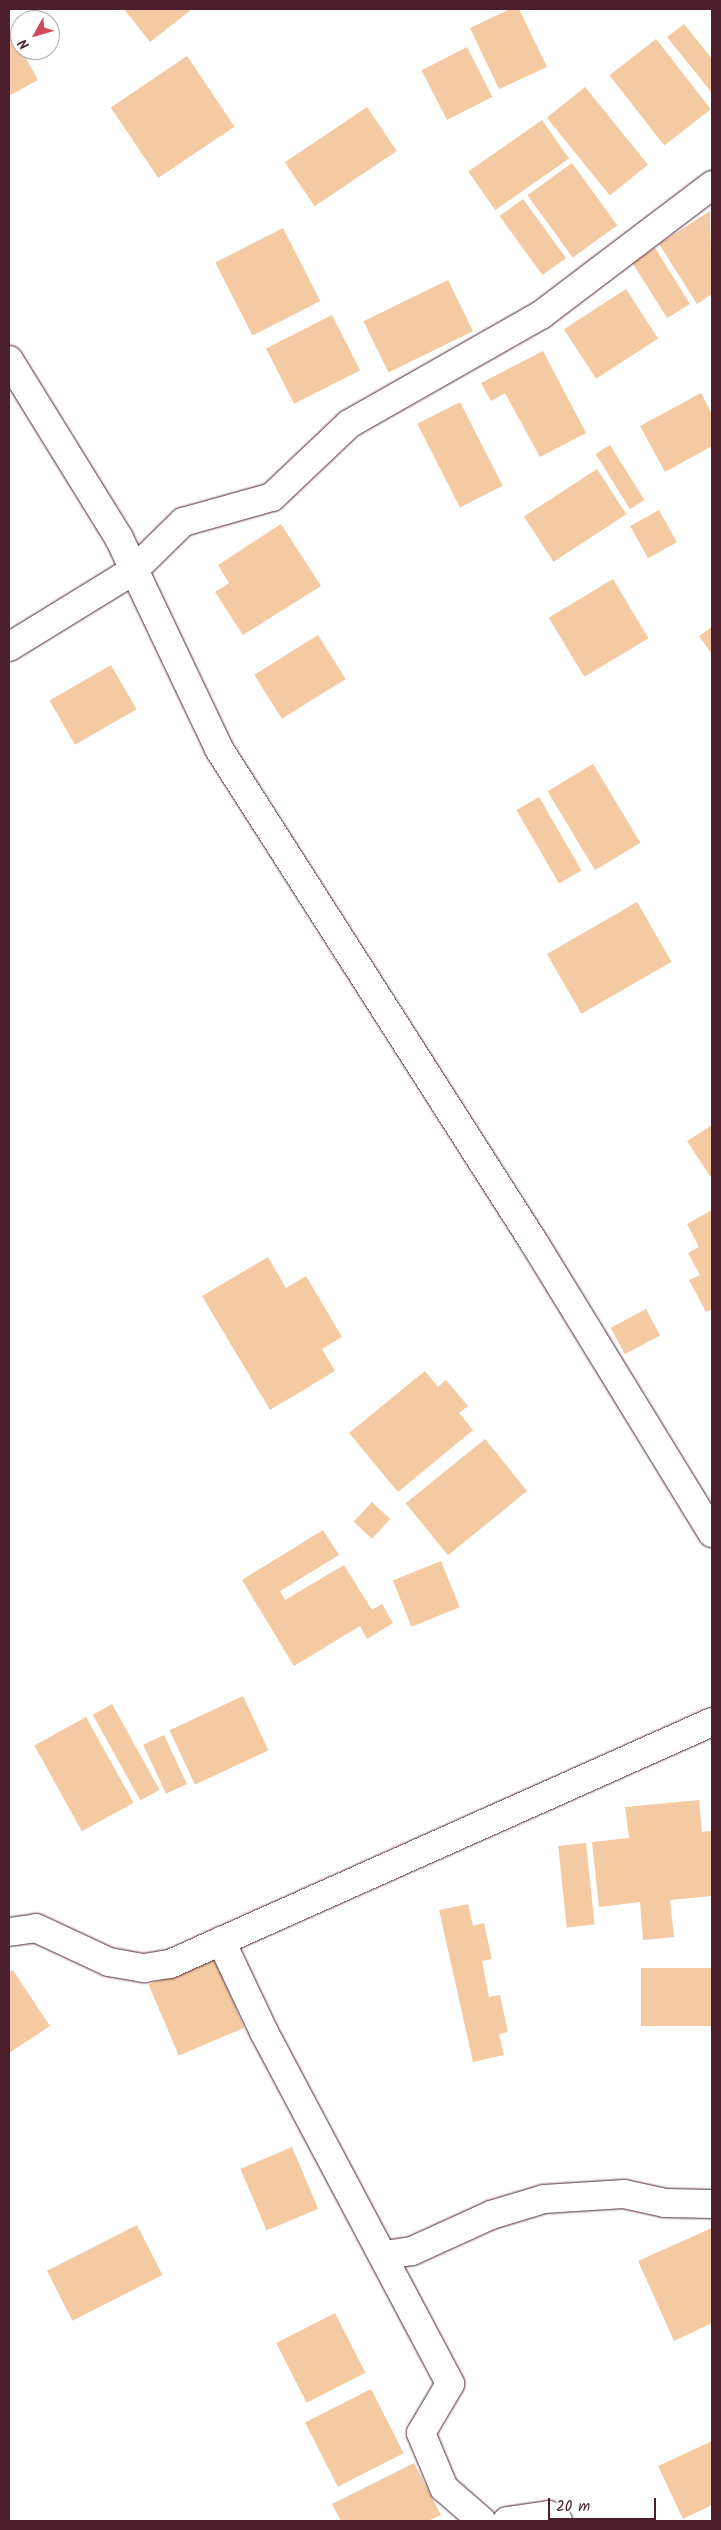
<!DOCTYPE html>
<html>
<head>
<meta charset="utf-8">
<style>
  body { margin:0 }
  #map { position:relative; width:721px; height:2530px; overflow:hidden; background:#fff; font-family:Kalam,sans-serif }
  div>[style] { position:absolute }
  .building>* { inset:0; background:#f3caa2; transform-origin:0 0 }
  .roads { filter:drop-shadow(0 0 1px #4a1f2b) drop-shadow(0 0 1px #4a1f2b) }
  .minor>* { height:28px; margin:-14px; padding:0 14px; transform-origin:14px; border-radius:14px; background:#fff }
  span { translate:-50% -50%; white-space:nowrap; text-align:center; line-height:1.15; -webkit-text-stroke:4px #fff; paint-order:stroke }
  .frame { position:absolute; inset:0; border:10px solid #4a1f2b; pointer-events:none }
  .north { position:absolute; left:10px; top:10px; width:50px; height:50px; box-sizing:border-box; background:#fff; border:1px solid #b7a5aa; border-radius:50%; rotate:231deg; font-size:14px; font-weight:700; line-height:20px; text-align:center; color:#4a1f2b }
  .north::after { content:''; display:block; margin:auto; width:18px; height:22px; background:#d1495b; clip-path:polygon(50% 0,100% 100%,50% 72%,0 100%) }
  .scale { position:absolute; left:548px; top:2498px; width:108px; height:22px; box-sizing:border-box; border:2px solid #4a1f2b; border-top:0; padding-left:6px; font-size:15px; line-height:18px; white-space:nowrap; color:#4a1f2b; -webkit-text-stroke:4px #fff; paint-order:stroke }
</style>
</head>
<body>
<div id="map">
  <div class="building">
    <div style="clip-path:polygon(124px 9px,192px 9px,150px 42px)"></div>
    <div style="clip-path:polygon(510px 9px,519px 9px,547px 67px,499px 89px,470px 28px)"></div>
    <div style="clip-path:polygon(684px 24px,712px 59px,712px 93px,667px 37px)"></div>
    <div style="clip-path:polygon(9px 28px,38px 80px,9px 96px)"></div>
    <div style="left:656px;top:39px;width:89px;height:59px;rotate:52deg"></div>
    <div style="left:467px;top:47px;width:56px;height:51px;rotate:63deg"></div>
    <div style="left:187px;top:56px;width:85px;height:92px;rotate:56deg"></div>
    <div style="left:585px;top:87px;width:100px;height:49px;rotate:51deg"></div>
    <div style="left:367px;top:107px;width:53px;height:99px;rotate:56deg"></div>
    <div style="left:542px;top:120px;width:47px;height:90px;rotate:55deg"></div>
    <div style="left:572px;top:163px;width:77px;height:55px;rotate:54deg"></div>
    <div style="left:523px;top:199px;width:73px;height:29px;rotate:54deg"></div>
    <div style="clip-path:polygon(710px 211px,712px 294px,697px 304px,659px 244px)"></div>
    <div style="left:283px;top:228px;width:82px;height:76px;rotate:63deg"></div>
    <div style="left:655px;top:248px;width:66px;height:27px;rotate:58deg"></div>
    <div style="left:448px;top:280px;width:57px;height:94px;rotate:64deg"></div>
    <div style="left:626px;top:289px;width:59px;height:74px;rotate:57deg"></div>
    <div style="left:332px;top:315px;width:62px;height:74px;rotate:63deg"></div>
    <div style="clip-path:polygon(543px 351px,586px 433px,540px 457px,505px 393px,491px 401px,481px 383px)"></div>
    <div style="clip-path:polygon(701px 393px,712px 414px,712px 446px,665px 472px,640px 426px)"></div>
    <div style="left:460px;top:402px;width:94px;height:48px;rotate:63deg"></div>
    <div style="left:610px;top:445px;width:65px;height:17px;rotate:58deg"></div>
    <div style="left:597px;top:469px;width:54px;height:87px;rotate:57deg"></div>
    <div style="left:659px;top:510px;width:37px;height:33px;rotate:61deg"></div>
    <div style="clip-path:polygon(281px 524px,321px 586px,243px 635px,215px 592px,229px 583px,218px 565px)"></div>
    <div style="left:613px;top:579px;width:69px;height:75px;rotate:59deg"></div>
    <div style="clip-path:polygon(712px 627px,712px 654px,699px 636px)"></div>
    <div style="left:318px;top:635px;width:52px;height:75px;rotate:58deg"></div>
    <div style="left:111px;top:665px;width:51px;height:71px;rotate:60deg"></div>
    <div style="left:593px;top:764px;width:92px;height:53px;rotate:59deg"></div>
    <div style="left:539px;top:797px;width:85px;height:26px;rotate:60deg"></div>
    <div style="left:637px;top:902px;width:69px;height:104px;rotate:60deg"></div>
    <div style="clip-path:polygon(712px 1125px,712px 1175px,710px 1176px,687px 1141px)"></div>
    <div style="clip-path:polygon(712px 1210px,712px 1309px,706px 1312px,689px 1280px,700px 1275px,688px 1253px,699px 1247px,687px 1224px)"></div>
    <div style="clip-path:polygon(268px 1257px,286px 1288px,306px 1276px,342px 1337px,322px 1349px,335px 1371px,270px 1410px,202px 1296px)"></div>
    <div style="left:646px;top:1309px;width:30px;height:40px;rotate:62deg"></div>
    <div style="clip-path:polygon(425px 1371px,438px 1387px,446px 1380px,468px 1406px,459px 1413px,473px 1430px,398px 1492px,349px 1433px)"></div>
    <div style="left:485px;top:1439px;width:67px;height:102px;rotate:51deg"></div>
    <div style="left:372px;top:1502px;width:25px;height:27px;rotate:43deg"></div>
    <div style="clip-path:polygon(323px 1530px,339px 1555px,280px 1591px,285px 1600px,344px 1565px,372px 1610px,382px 1604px,393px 1623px,367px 1639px,360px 1626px,294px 1666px,242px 1580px)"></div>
    <div style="left:441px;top:1561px;width:50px;height:52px;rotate:68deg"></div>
    <div style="left:243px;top:1696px;width:60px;height:81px;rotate:65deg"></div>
    <div style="left:112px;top:1704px;width:98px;height:22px;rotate:61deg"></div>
    <div style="left:86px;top:1717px;width:98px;height:59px;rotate:61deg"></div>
    <div style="left:164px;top:1735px;width:54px;height:23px;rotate:65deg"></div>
    <div style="clip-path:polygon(699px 1800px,702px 1832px,712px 1831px,712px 1896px,670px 1900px,674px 1937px,643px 1940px,640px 1902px,599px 1907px,592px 1842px,629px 1838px,625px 1807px)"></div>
    <div style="left:586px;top:1843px;width:82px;height:28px;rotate:84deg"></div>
    <div style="clip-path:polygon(468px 1904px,473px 1926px,484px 1923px,492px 1959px,482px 1961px,489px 1997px,500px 1995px,508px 2032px,499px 2034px,504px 2055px,473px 2062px,439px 1910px)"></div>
    <div style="left:214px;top:1957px;width:77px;height:71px;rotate:67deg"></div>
    <div style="left:712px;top:1968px;width:58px;height:71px;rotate:90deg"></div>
    <div style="clip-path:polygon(13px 1970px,50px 2026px,9px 2053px,9px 1972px)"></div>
    <div style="left:292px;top:2147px;width:67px;height:56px;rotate:67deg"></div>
    <div style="left:137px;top:2225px;width:56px;height:101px;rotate:63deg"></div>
    <div style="clip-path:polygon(712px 2228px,712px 2323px,674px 2341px,638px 2261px)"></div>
    <div style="left:335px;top:2313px;width:67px;height:66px;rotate:63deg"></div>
    <div style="left:371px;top:2389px;width:72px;height:74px;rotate:63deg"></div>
    <div style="clip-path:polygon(712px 2441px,712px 2505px,683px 2519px,658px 2466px)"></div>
    <div style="clip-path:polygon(414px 2463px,441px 2515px,428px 2521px,341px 2521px,332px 2504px)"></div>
  </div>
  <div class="roads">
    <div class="minor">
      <div style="left:9px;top:360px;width:209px;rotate:58.3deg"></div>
      <div style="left:119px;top:538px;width:233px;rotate:64.6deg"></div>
      <div style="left:219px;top:749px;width:587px;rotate:57.45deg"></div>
      <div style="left:535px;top:1244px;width:339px;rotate:58.5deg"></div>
      <div style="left:9px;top:647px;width:147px;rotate:-31.6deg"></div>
      <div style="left:134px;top:570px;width:69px;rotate:-44.4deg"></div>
      <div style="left:183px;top:522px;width:92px;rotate:-15.7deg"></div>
      <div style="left:272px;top:497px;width:106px;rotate:-43.5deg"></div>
      <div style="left:349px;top:424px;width:221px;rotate:-29.6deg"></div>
      <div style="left:541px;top:315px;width:215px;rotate:-37.2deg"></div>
      <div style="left:9px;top:1932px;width:27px;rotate:-8deg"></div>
      <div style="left:36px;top:1928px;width:81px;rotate:25deg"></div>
      <div style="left:109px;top:1962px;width:36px;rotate:10deg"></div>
      <div style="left:144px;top:1968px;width:26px;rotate:-9deg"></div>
      <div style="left:170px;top:1964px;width:594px;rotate:-24.06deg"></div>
      <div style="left:221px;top:1941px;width:101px;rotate:64.7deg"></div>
      <div style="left:264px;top:2032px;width:398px;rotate:62.1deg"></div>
      <div style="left:450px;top:2384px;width:57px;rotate:120.6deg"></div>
      <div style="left:421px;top:2433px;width:60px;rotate:67.3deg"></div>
      <div style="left:444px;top:2488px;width:50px;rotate:41deg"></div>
      <div style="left:384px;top:2255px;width:28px;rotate:-8deg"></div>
      <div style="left:412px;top:2251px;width:87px;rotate:-24.5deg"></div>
      <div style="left:491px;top:2215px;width:55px;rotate:-16.8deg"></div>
      <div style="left:544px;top:2199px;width:80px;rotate:-3.6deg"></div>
      <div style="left:624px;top:2194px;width:42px;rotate:12.4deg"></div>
      <div style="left:665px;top:2203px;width:47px;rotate:1.2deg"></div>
      <div style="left:507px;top:2521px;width:42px;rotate:-8.1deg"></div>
      <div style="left:549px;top:2515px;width:11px;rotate:34deg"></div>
    </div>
  </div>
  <div class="frame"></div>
  <div class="north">N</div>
  <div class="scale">20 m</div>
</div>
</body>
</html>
